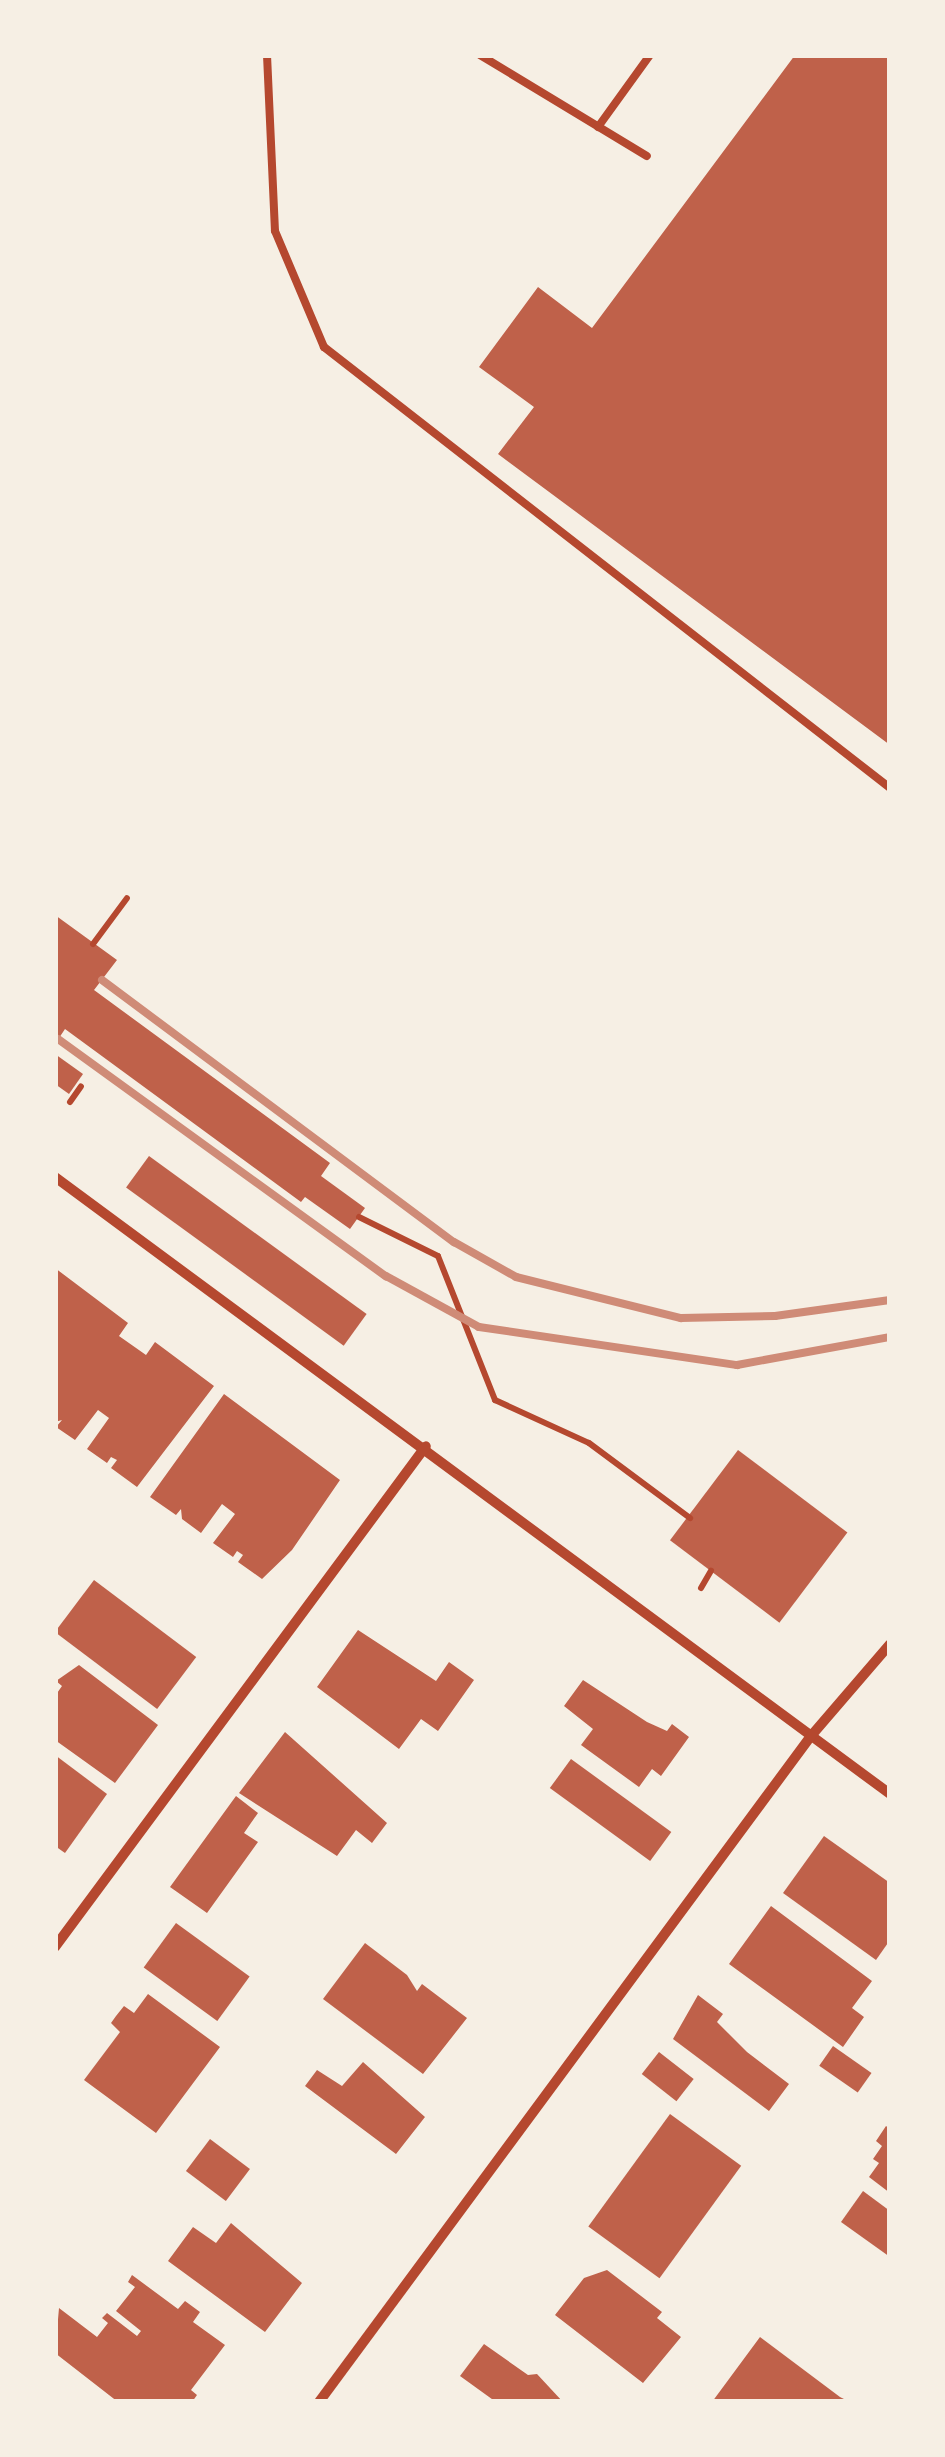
<!DOCTYPE html>
<html>
<head>
<meta charset="utf-8">
<style>
  body { margin:0 }
  #map { position:relative; width:945px; height:2457px; overflow:hidden; background:#f6efe4; font-family:"Source Serif 4",serif }
  div>[style] { position:absolute }
  .building>* { inset:0; background:#bf614a; transform-origin:0 0 }
  .path>* { height:6px; margin:-3px; padding:0 3px; transform-origin:3px; border-radius:3px; background:#b5482f }
  .service>* { height:8px; margin:-4px; padding:0 4px; transform-origin:4px; border-radius:4px; background:#b5482f }
  .minor>* { height:10px; margin:-5px; padding:0 5px; transform-origin:5px; border-radius:5px; background:#b5482f }
  .rail>* { height:8px; margin:-4px; padding:0 4px; transform-origin:4px; border-radius:4px; background:#cf8b77 }
  span { translate:-50% -50%; white-space:nowrap; text-align:center; line-height:1.15; -webkit-text-stroke:8px #f6efe4; paint-order:stroke }
  .frame { position:absolute; inset:0; border:58px solid #f6efe4; pointer-events:none }
</style>
</head>
<body>
<div id="map">
  <div class="building">
    <div style="clip-path:polygon(795px 55px,890px 55px,890px 745px,498px 454px,534px 407px,479px 367px,538px 287px,592px 328px)"></div>
    <div style="clip-path:polygon(55px 915px,117px 960px,94px 990px,330px 1163px,321px 1176px,365px 1208px,350px 1229px,305px 1197px,301px 1202px,65px 1029px,55px 1044px)"></div>
    <div style="clip-path:polygon(55px 1054px,83px 1074px,69px 1094px,55px 1084px)"></div>
    <div style="left:149px;top:1156px;width:269px;height:39px;rotate:36deg"></div>
    <div style="clip-path:polygon(55px 1268px,128px 1323px,119px 1336px,146px 1355px,155px 1342px,214px 1386px,137px 1487px,111px 1468px,117px 1460px,111px 1457px,107px 1463px,87px 1449px,109px 1418px,98px 1410px,75px 1440px,56px 1427px,62px 1420px,55px 1422px)"></div>
    <div style="clip-path:polygon(224px 1394px,340px 1480px,292px 1550px,262px 1579px,238px 1562px,243px 1555px,237px 1551px,233px 1557px,213px 1543px,235px 1514px,222px 1504px,201px 1533px,182px 1519px,181px 1509px,176px 1515px,150px 1497px)"></div>
    <div style="left:738px;top:1450px;width:137px;height:113px;rotate:37deg"></div>
    <div style="left:94px;top:1580px;width:128px;height:65px;rotate:37deg"></div>
    <div style="clip-path:polygon(358px 1630px,436px 1681px,449px 1662px,474px 1680px,438px 1731px,421px 1719px,399px 1749px,317px 1687px)"></div>
    <div style="clip-path:polygon(79px 1665px,158px 1725px,115px 1783px,55px 1740px,55px 1696px,62px 1686px,56px 1681px)"></div>
    <div style="clip-path:polygon(583px 1680px,647px 1722px,667px 1731px,672px 1724px,689px 1737px,661px 1776px,652px 1769px,639px 1787px,581px 1745px,593px 1729px,564px 1706px)"></div>
    <div style="clip-path:polygon(285px 1732px,387px 1823px,372px 1843px,356px 1830px,337px 1856px,239px 1793px)"></div>
    <div style="clip-path:polygon(55px 1755px,107px 1794px,65px 1853px,55px 1846px)"></div>
    <div style="left:571px;top:1759px;width:124px;height:36px;rotate:36deg"></div>
    <div style="clip-path:polygon(236px 1796px,258px 1813px,244px 1833px,258px 1842px,207px 1913px,170px 1887px)"></div>
    <div style="clip-path:polygon(824px 1836px,890px 1883px,890px 1940px,876px 1960px,783px 1893px)"></div>
    <div style="clip-path:polygon(771px 1906px,872px 1981px,852px 2008px,864px 2017px,843px 2047px,729px 1964px)"></div>
    <div style="left:176px;top:1923px;width:91px;height:55px;rotate:36deg"></div>
    <div style="clip-path:polygon(365px 1943px,407px 1975px,417px 1991px,422px 1984px,467px 2018px,423px 2074px,323px 1999px)"></div>
    <div style="clip-path:polygon(148px 1994px,220px 2047px,156px 2133px,84px 2080px,120px 2032px,111px 2023px,116px 2016px,124px 2006px,134px 2013px)"></div>
    <div style="clip-path:polygon(698px 1995px,723px 2014px,717px 2022px,747px 2052px,789px 2084px,769px 2111px,673px 2039px)"></div>
    <div style="left:833px;top:2046px;width:47px;height:24px;rotate:35deg"></div>
    <div style="left:659px;top:2052px;width:44px;height:28px;rotate:38deg"></div>
    <div style="clip-path:polygon(363px 2062px,425px 2117px,396px 2154px,305px 2086px,317px 2070px,342px 2086px)"></div>
    <div style="left:670px;top:2114px;width:88px;height:139px;rotate:36deg"></div>
    <div style="clip-path:polygon(886px 2126px,890px 2129px,890px 2193px,869px 2177px,879px 2163px,873px 2159px,882px 2146px,876px 2141px)"></div>
    <div style="left:210px;top:2139px;width:50px;height:40px;rotate:37deg"></div>
    <div style="clip-path:polygon(863px 2191px,890px 2211px,890px 2257px,841px 2222px)"></div>
    <div style="clip-path:polygon(231px 2223px,302px 2283px,265px 2332px,168px 2261px,193px 2227px,216px 2243px)"></div>
    <div style="clip-path:polygon(607px 2270px,662px 2312px,657px 2318px,681px 2337px,643px 2383px,555px 2315px,584px 2278px)"></div>
    <div style="clip-path:polygon(132px 2275px,178px 2309px,185px 2301px,200px 2312px,193px 2322px,225px 2345px,191px 2390px,197px 2395px,192px 2402px,118px 2402px,55px 2353px,59px 2308px,97px 2337px,108px 2323px,102px 2318px,107px 2313px,137px 2336px,141px 2331px,116px 2311px,135px 2287px,128px 2282px)"></div>
    <div style="clip-path:polygon(760px 2337px,840px 2397px,850px 2402px,712px 2402px)"></div>
    <div style="clip-path:polygon(484px 2344px,528px 2375px,537px 2374px,563px 2402px,496px 2402px,460px 2376px)"></div>
  </div>
  <div class="path">
    <div style="left:93px;top:944px;width:57px;rotate:-53.5deg"></div>
    <div style="left:70px;top:1102px;width:19px;rotate:-55deg"></div>
    <div style="left:359px;top:1217px;width:88px;rotate:26.3deg"></div>
    <div style="left:438px;top:1256px;width:155px;rotate:68.4deg"></div>
    <div style="left:495px;top:1400px;width:103px;rotate:24.6deg"></div>
    <div style="left:589px;top:1443px;width:126px;rotate:36.6deg"></div>
    <div style="left:701px;top:1588px;width:20px;rotate:-60deg"></div>
  </div>
  <div class="service">
    <div style="left:267px;top:55px;width:176px;rotate:87.4deg"></div>
    <div style="left:275px;top:231px;width:126px;rotate:67.1deg"></div>
    <div style="left:324px;top:347px;width:718px;rotate:37.92deg"></div>
    <div style="left:480px;top:55px;width:195px;rotate:31.2deg"></div>
    <div style="left:598px;top:127px;width:89px;rotate:-54.2deg"></div>
  </div>
  <div class="minor">
    <div style="left:55px;top:1177px;width:1038px;rotate:36.46deg"></div>
    <div style="left:55px;top:1947px;width:623px;rotate:-53.48deg"></div>
    <div style="left:319px;top:2402px;width:828px;rotate:-53.55deg"></div>
    <div style="left:811px;top:1736px;width:121px;rotate:-49.3deg"></div>
  </div>
  <div class="rail">
    <div style="left:102px;top:980px;width:439px;rotate:36.7deg"></div>
    <div style="left:454px;top:1242px;width:71px;rotate:29.4deg"></div>
    <div style="left:516px;top:1277px;width:170px;rotate:14deg"></div>
    <div style="left:681px;top:1318px;width:94px;rotate:-1.2deg"></div>
    <div style="left:775px;top:1316px;width:116px;rotate:-7.9deg"></div>
    <div style="left:58px;top:1039px;width:405px;rotate:35.9deg"></div>
    <div style="left:386px;top:1276px;width:106px;rotate:28.7deg"></div>
    <div style="left:479px;top:1327px;width:261px;rotate:8.4deg"></div>
    <div style="left:737px;top:1365px;width:156px;rotate:-10.4deg"></div>
  </div>
  <div class="frame"></div>
</div>
</body>
</html>
